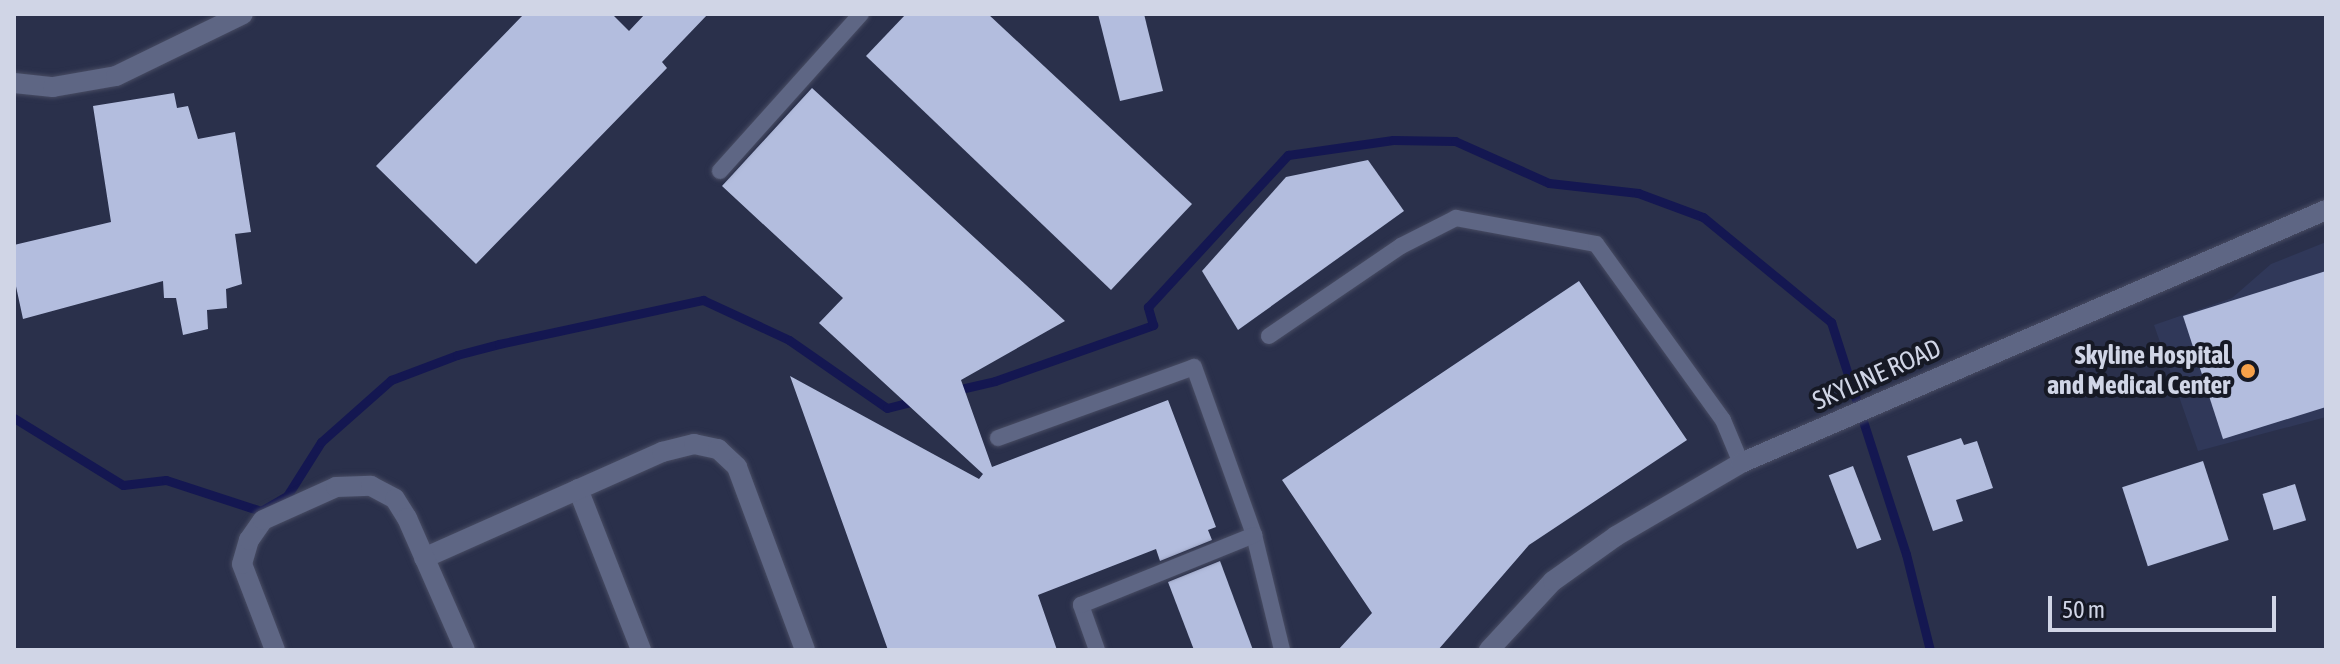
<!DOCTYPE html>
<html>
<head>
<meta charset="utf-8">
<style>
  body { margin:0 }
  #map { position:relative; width:2340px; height:664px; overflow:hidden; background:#2a304b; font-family:"Asap Condensed",sans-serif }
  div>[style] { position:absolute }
  .built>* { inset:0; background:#303859 }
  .stream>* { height:9px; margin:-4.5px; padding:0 4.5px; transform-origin:4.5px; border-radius:4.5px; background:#141751 }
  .building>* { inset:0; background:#b3bdde; transform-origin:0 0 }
  .roads { filter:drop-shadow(0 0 2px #484c63) drop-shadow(0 0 2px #484c63) }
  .lane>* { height:16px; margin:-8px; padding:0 8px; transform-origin:8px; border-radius:8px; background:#5e6684 }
  .street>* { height:20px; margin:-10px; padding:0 10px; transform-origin:10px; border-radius:10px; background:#5e6684 }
  .secondary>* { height:20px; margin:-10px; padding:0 10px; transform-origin:10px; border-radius:10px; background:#5e6684 }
  .dots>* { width:22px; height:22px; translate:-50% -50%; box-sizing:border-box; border:4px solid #161925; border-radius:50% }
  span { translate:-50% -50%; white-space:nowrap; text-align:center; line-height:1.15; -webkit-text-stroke:8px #161925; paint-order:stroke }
  .poi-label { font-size:26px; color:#d0d5e6; font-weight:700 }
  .right { translate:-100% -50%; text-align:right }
  .street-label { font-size:26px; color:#d0d5e6 }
  .frame { position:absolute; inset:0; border:16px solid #d0d5e6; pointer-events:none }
  .scale { position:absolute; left:2048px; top:596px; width:228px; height:36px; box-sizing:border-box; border:4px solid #d0d5e6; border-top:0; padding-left:10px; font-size:24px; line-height:28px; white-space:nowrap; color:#d0d5e6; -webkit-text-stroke:6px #161925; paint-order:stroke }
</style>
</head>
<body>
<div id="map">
  <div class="built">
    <div style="clip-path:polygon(2326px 242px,2326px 417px,2198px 451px,2154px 325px,2232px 298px,2271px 264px)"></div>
  </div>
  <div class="stream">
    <div style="left:952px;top:391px;width:44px;rotate:-13.1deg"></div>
    <div style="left:995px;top:381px;width:168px;rotate:-19.5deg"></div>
    <div style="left:1153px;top:325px;width:19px;rotate:-106deg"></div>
    <div style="left:1148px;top:307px;width:207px;rotate:-47.4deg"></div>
    <div style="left:1288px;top:155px;width:106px;rotate:-8.1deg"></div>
    <div style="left:1393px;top:140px;width:62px;rotate:0.9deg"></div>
    <div style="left:1455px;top:141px;width:103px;rotate:24.1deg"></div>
    <div style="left:1549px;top:183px;width:90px;rotate:6.4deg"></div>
    <div style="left:1638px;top:193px;width:69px;rotate:20.3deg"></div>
    <div style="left:1703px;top:217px;width:166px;rotate:39.4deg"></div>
    <div style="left:1831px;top:322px;width:244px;rotate:72.1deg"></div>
    <div style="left:1906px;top:554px;width:99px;rotate:76deg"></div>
    <div style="left:14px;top:418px;width:128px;rotate:31.6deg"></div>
    <div style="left:123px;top:485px;width:43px;rotate:-6.6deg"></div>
    <div style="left:166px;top:480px;width:100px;rotate:18.1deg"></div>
    <div style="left:261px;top:511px;width:30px;rotate:-30deg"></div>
    <div style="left:287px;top:496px;width:64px;rotate:-57.8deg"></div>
    <div style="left:321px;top:442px;width:94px;rotate:-41.5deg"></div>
    <div style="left:391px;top:380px;width:71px;rotate:-20.7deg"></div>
    <div style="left:457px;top:355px;width:43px;rotate:-14.7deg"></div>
    <div style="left:499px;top:344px;width:209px;rotate:-12.2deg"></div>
    <div style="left:703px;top:300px;width:95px;rotate:24.9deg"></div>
    <div style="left:789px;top:340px;width:119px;rotate:34.8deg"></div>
    <div style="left:887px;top:408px;width:29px;rotate:-14deg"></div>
  </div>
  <div class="building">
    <div style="clip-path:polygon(524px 14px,612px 14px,629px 31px,645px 14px,708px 14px,662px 62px,667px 68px,476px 264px,376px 166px)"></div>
    <div style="clip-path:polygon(906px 14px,988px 14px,1192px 204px,1111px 290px,866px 56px)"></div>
    <div style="clip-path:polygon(1098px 14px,1144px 14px,1163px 91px,1120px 101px)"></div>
    <div style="clip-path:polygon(812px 88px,1065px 321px,961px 380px,992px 467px,1168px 400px,1216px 527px,1208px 530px,1212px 540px,1160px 561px,1156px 549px,1038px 595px,1057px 650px,888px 650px,790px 376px,979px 479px,983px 474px,819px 323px,843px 298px,722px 186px)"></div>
    <div style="clip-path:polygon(174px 93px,177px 108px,188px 106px,198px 139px,235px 132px,251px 232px,235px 234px,242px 284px,226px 289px,227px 308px,207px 310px,208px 329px,183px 335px,176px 298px,164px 298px,163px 281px,23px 319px,14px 277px,14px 245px,111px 222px,93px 106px)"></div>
    <div style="clip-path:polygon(1368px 160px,1404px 211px,1238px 330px,1202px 271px,1286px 177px)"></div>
    <div style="clip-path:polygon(2326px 271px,2326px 407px,2223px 439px,2183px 316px)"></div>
    <div style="clip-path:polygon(1579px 281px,1687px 440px,1529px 545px,1438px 650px,1338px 650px,1372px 613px,1282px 480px)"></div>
    <div style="clip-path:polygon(1961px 438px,1964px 445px,1977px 441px,1993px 488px,1956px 500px,1963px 521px,1933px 531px,1907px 456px)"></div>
    <div style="left:2203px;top:461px;width:83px;height:85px;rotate:72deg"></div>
    <div style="left:1853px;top:466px;width:79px;height:26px;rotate:69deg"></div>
    <div style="left:2295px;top:484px;width:38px;height:34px;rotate:73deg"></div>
    <div style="clip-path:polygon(1220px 561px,1253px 650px,1194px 650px,1168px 582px)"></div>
  </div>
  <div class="roads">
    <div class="lane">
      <div style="left:720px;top:171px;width:211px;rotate:-48.1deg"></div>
      <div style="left:1269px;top:336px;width:160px;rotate:-34.3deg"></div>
      <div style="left:1401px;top:246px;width:62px;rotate:-27deg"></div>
      <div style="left:1456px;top:218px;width:142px;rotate:10.5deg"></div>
      <div style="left:1596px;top:244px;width:217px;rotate:54.2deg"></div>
      <div style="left:1723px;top:420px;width:47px;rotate:67.3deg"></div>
      <div style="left:998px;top:438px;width:208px;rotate:-19.9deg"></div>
      <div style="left:1194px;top:367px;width:178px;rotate:70.3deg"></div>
      <div style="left:1254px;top:535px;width:118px;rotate:76.3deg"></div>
      <div style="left:1097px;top:650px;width:48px;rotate:-109.6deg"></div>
      <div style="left:1081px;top:605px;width:187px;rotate:-22deg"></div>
    </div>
    <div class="street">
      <div style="left:578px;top:489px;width:173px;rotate:68.6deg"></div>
      <div style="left:424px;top:558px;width:261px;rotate:-24deg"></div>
      <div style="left:662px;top:452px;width:33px;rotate:-14deg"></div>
      <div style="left:694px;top:444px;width:25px;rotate:12deg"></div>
      <div style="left:718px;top:449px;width:26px;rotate:43deg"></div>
      <div style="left:737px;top:467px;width:195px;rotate:69.6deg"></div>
      <div style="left:275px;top:650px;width:92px;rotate:-111deg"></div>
      <div style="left:242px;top:564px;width:25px;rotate:-74deg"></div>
      <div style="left:249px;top:540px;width:24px;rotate:-55deg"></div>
      <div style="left:263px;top:520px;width:80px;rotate:-24.3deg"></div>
      <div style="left:336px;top:487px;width:35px;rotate:-2deg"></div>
      <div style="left:371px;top:486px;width:27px;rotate:28deg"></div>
      <div style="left:395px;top:499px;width:22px;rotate:58deg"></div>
      <div style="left:407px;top:518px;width:144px;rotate:66.3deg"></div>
    </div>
    <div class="secondary">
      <div style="left:14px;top:83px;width:39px;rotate:6deg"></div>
      <div style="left:53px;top:87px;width:64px;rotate:-9.9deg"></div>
      <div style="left:116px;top:76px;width:141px;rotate:-26deg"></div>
      <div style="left:1489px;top:650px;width:94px;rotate:-47.2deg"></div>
      <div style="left:1553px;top:581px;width:77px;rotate:-35.5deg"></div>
      <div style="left:1616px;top:536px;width:145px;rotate:-30.3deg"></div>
      <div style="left:1741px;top:463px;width:637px;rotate:-23.39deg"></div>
    </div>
  </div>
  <div class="dots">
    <div style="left:2248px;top:371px;background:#f7a149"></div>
  </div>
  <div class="poi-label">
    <span class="right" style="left:2230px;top:371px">Skyline Hospital<br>and Medical Center</span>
  </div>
  <div class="street-label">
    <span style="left:1877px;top:375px;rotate:-24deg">SKYLINE ROAD</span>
  </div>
  <div class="frame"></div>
  <div class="scale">50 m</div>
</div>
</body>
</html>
